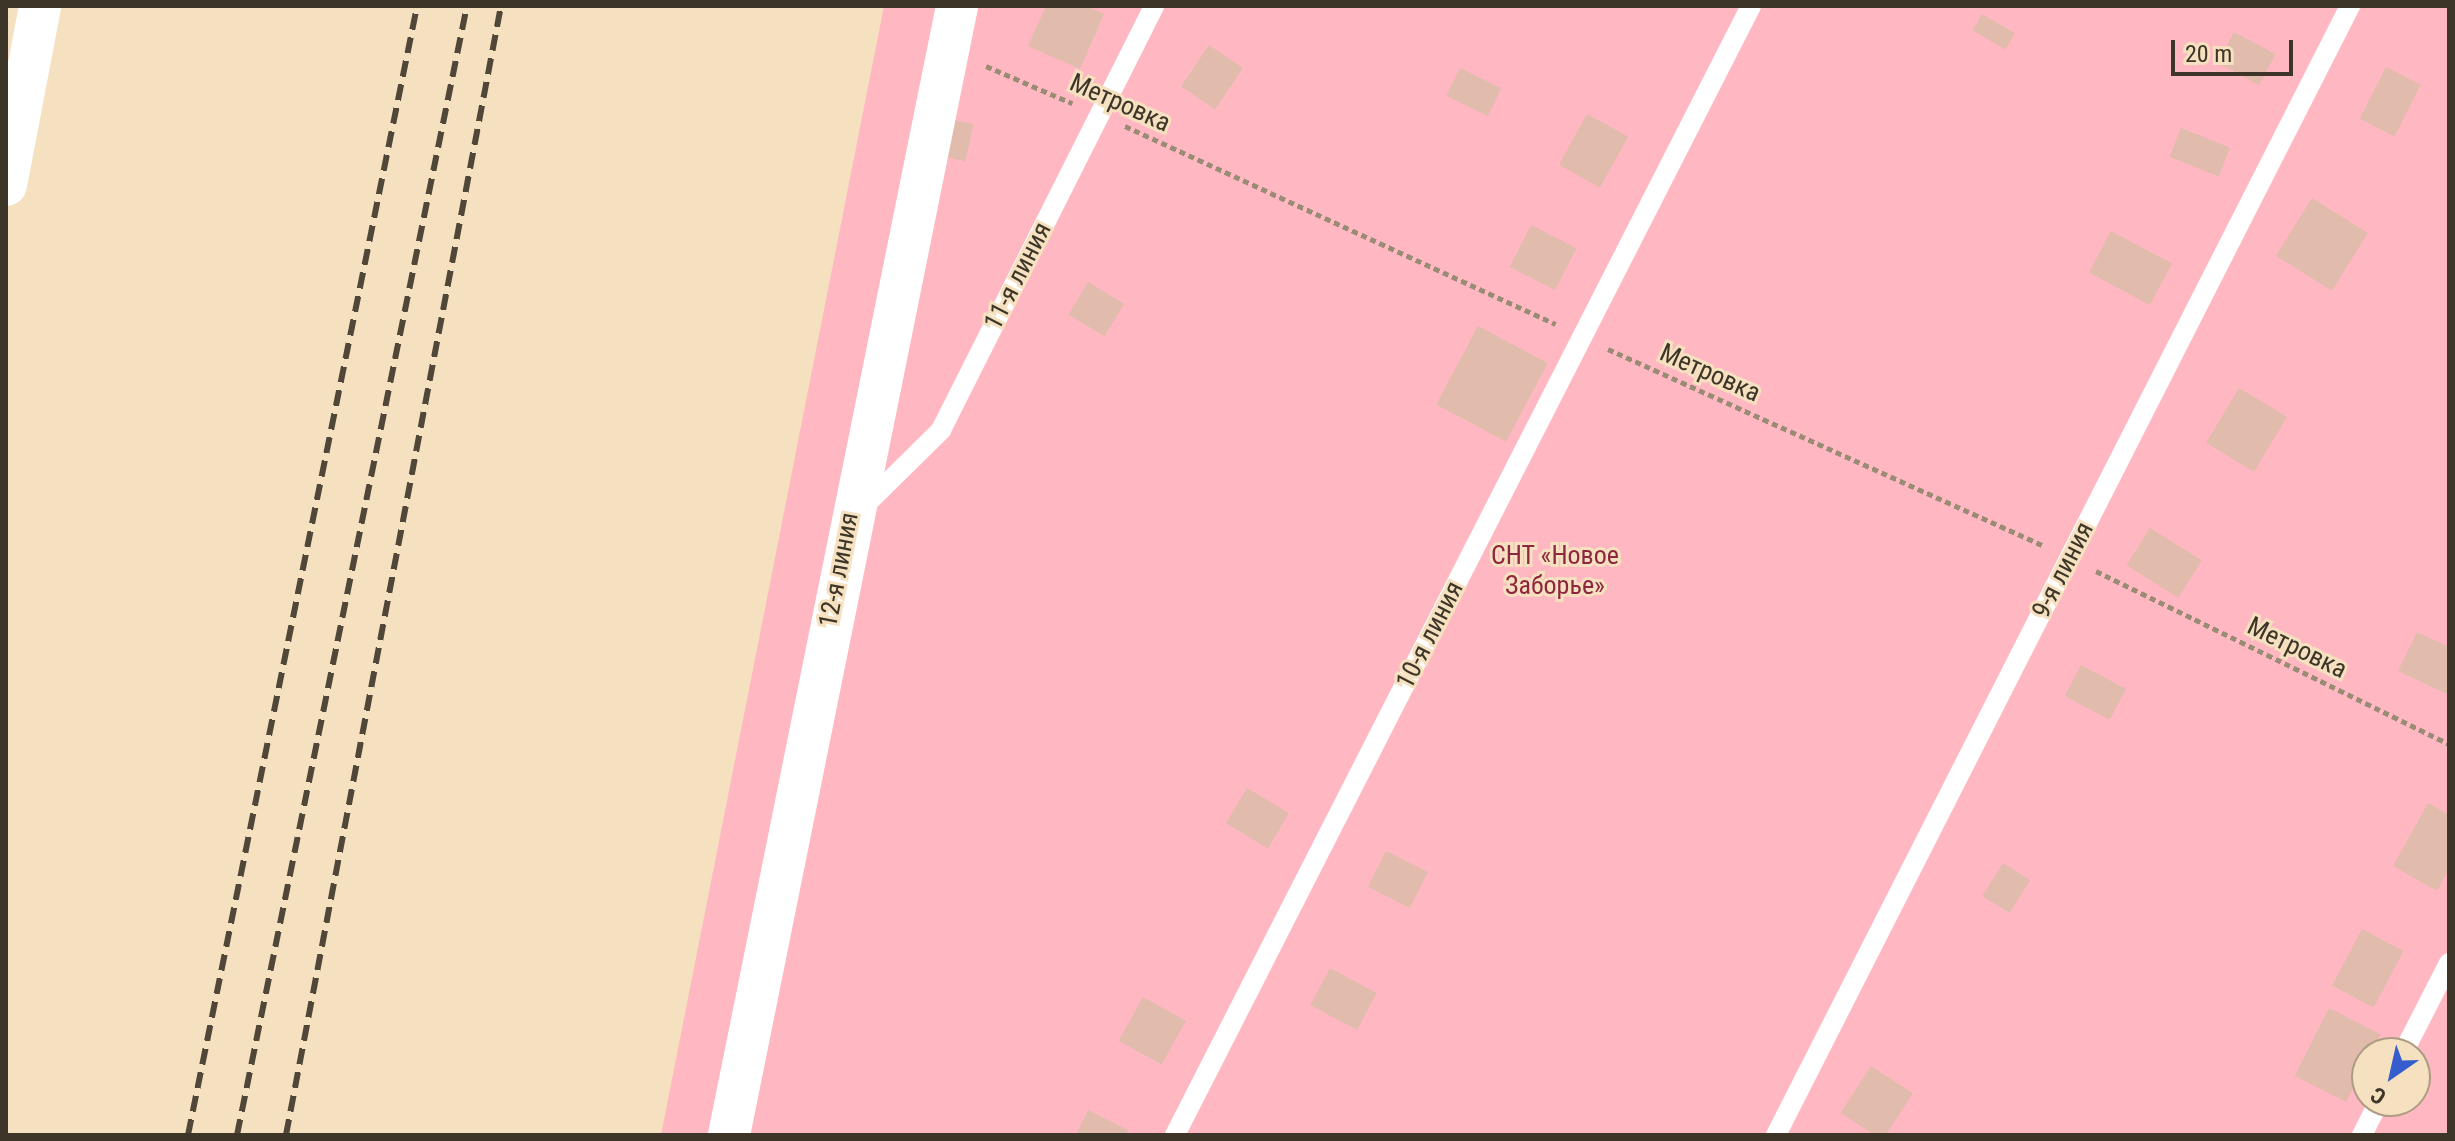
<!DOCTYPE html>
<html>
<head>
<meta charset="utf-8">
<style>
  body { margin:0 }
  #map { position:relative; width:2455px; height:1141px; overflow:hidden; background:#f5e0bf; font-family:"Roboto Condensed",sans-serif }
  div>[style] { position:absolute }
  .green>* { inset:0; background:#ffb8c1 }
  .building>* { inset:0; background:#e1bbab; transform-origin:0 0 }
  .path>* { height:5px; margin-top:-2.5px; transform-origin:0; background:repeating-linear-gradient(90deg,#9a8b74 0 6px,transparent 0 10px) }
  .service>* { height:20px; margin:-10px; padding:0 10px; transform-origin:10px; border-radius:10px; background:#fff }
  .minor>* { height:42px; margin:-21px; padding:0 21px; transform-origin:21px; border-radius:21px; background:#fff }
  .rail>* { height:6px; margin-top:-3px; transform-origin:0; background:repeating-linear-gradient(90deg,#504738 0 16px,transparent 0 24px) }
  span { translate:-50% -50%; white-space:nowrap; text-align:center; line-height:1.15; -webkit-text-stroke:6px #f5e0bf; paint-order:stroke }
  .street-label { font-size:26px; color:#3d3528 }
  .park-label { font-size:26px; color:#8f2640 }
  .frame { position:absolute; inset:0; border:8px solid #3d3528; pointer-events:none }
  .north { position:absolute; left:2351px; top:1037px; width:80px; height:80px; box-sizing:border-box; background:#f5e0bf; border:2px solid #ab9c83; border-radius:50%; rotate:214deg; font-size:22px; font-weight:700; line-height:32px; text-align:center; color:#3d3528 }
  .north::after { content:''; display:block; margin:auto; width:28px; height:36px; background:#365dcd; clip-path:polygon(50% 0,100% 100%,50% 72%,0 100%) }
  .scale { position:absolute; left:2171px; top:40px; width:122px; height:36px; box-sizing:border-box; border:4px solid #3d3528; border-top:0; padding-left:10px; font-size:24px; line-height:28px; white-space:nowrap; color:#3d3528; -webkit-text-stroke:6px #f5e0bf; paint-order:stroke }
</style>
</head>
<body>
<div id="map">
  <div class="green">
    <div style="clip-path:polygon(evenodd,884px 6px,2449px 6px,2449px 1135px,661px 1135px,884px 6px,2367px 1053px,2415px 1053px,2415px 1101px,2367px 1101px,2367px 1053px)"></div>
  </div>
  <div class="building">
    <div style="clip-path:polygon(1046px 6px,1086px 6px,1104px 14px,1080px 69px,1028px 46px)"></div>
    <div style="left:1982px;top:14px;width:38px;height:19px;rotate:30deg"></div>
    <div style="left:2234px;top:32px;width:47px;height:35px;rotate:28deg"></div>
    <div style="left:1209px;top:45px;width:41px;height:50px;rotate:34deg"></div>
    <div style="left:2386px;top:67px;width:39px;height:58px;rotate:27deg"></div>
    <div style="left:1460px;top:68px;width:46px;height:31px;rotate:26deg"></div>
    <div style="left:1587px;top:114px;width:47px;height:58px;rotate:29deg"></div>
    <div style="left:945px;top:118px;width:29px;height:38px;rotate:12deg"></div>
    <div style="left:2181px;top:128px;width:53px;height:31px;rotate:22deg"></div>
    <div style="left:2312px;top:198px;width:66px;height:68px;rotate:32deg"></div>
    <div style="left:1531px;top:225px;width:51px;height:47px;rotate:27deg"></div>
    <div style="left:2111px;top:231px;width:69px;height:47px;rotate:28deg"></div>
    <div style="left:1088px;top:282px;width:42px;height:38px;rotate:31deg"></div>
    <div style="left:1478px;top:326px;width:79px;height:89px;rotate:28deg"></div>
    <div style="left:2239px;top:388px;width:56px;height:64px;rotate:31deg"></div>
    <div style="left:2150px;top:528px;width:61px;height:44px;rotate:32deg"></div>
    <div style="clip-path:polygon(2417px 632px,2449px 647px,2449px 695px,2398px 671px)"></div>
    <div style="left:2081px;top:665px;width:51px;height:35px;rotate:28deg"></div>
    <div style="left:1247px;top:788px;width:49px;height:41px;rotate:31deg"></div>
    <div style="clip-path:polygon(2428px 803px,2449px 815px,2449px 869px,2437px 891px,2393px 866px)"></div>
    <div style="left:1386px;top:851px;width:47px;height:40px;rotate:27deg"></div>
    <div style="left:2003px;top:863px;width:32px;height:39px;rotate:32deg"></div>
    <div style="left:2362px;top:929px;width:47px;height:64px;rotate:28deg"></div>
    <div style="left:1330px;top:968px;width:53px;height:42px;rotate:28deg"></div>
    <div style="left:1143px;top:997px;width:49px;height:50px;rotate:29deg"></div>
    <div style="left:2329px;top:1008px;width:58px;height:76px;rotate:27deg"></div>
    <div style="left:1871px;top:1066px;width:50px;height:56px;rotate:33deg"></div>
    <div style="clip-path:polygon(1088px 1110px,1128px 1130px,1126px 1135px,1076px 1135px)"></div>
  </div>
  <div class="path">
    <div style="left:986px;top:66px;width:94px;rotate:23.3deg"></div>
    <div style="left:1125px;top:126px;width:474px;rotate:24.7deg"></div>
    <div style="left:1608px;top:349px;width:478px;rotate:24.3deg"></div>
    <div style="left:2096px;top:571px;width:393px;rotate:26.1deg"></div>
  </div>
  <div class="service">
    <div style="left:863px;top:507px;width:110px;rotate:-44.6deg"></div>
    <div style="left:941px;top:430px;width:474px;rotate:-63.3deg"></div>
    <div style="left:2403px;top:1053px;width:101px;rotate:-62.9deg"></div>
    <div style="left:1175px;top:1135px;width:1267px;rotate:-62.97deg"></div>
    <div style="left:1776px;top:1135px;width:1267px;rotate:-63.05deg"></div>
    <div style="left:2362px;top:1135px;width:38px;rotate:-63deg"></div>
  </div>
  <div class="minor">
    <div style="left:6px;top:185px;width:182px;rotate:-79.2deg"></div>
    <div style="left:729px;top:1135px;width:1152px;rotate:-78.58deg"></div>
  </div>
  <div class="rail">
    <div style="left:188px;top:1135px;width:1152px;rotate:-78.53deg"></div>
    <div style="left:237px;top:1135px;width:1152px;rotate:-78.49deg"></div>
    <div style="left:286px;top:1135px;width:1149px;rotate:-79.22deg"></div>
  </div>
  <div class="street-label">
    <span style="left:1120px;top:103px;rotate:24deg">Метровка</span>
    <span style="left:1018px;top:276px;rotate:-63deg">11-я линия</span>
    <span style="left:1710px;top:373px;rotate:24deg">Метровка</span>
    <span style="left:839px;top:570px;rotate:-79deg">12-я линия</span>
    <span style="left:2063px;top:570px;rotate:-63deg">9-я линия</span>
    <span style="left:1430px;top:635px;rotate:-63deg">10-я линия</span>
    <span style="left:2297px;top:648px;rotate:26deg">Метровка</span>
  </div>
  <div class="park-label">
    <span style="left:1555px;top:571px">СНТ «Новое<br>Заборье»</span>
  </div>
  <div class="frame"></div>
  <div class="north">С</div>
  <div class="scale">20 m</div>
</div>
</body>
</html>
